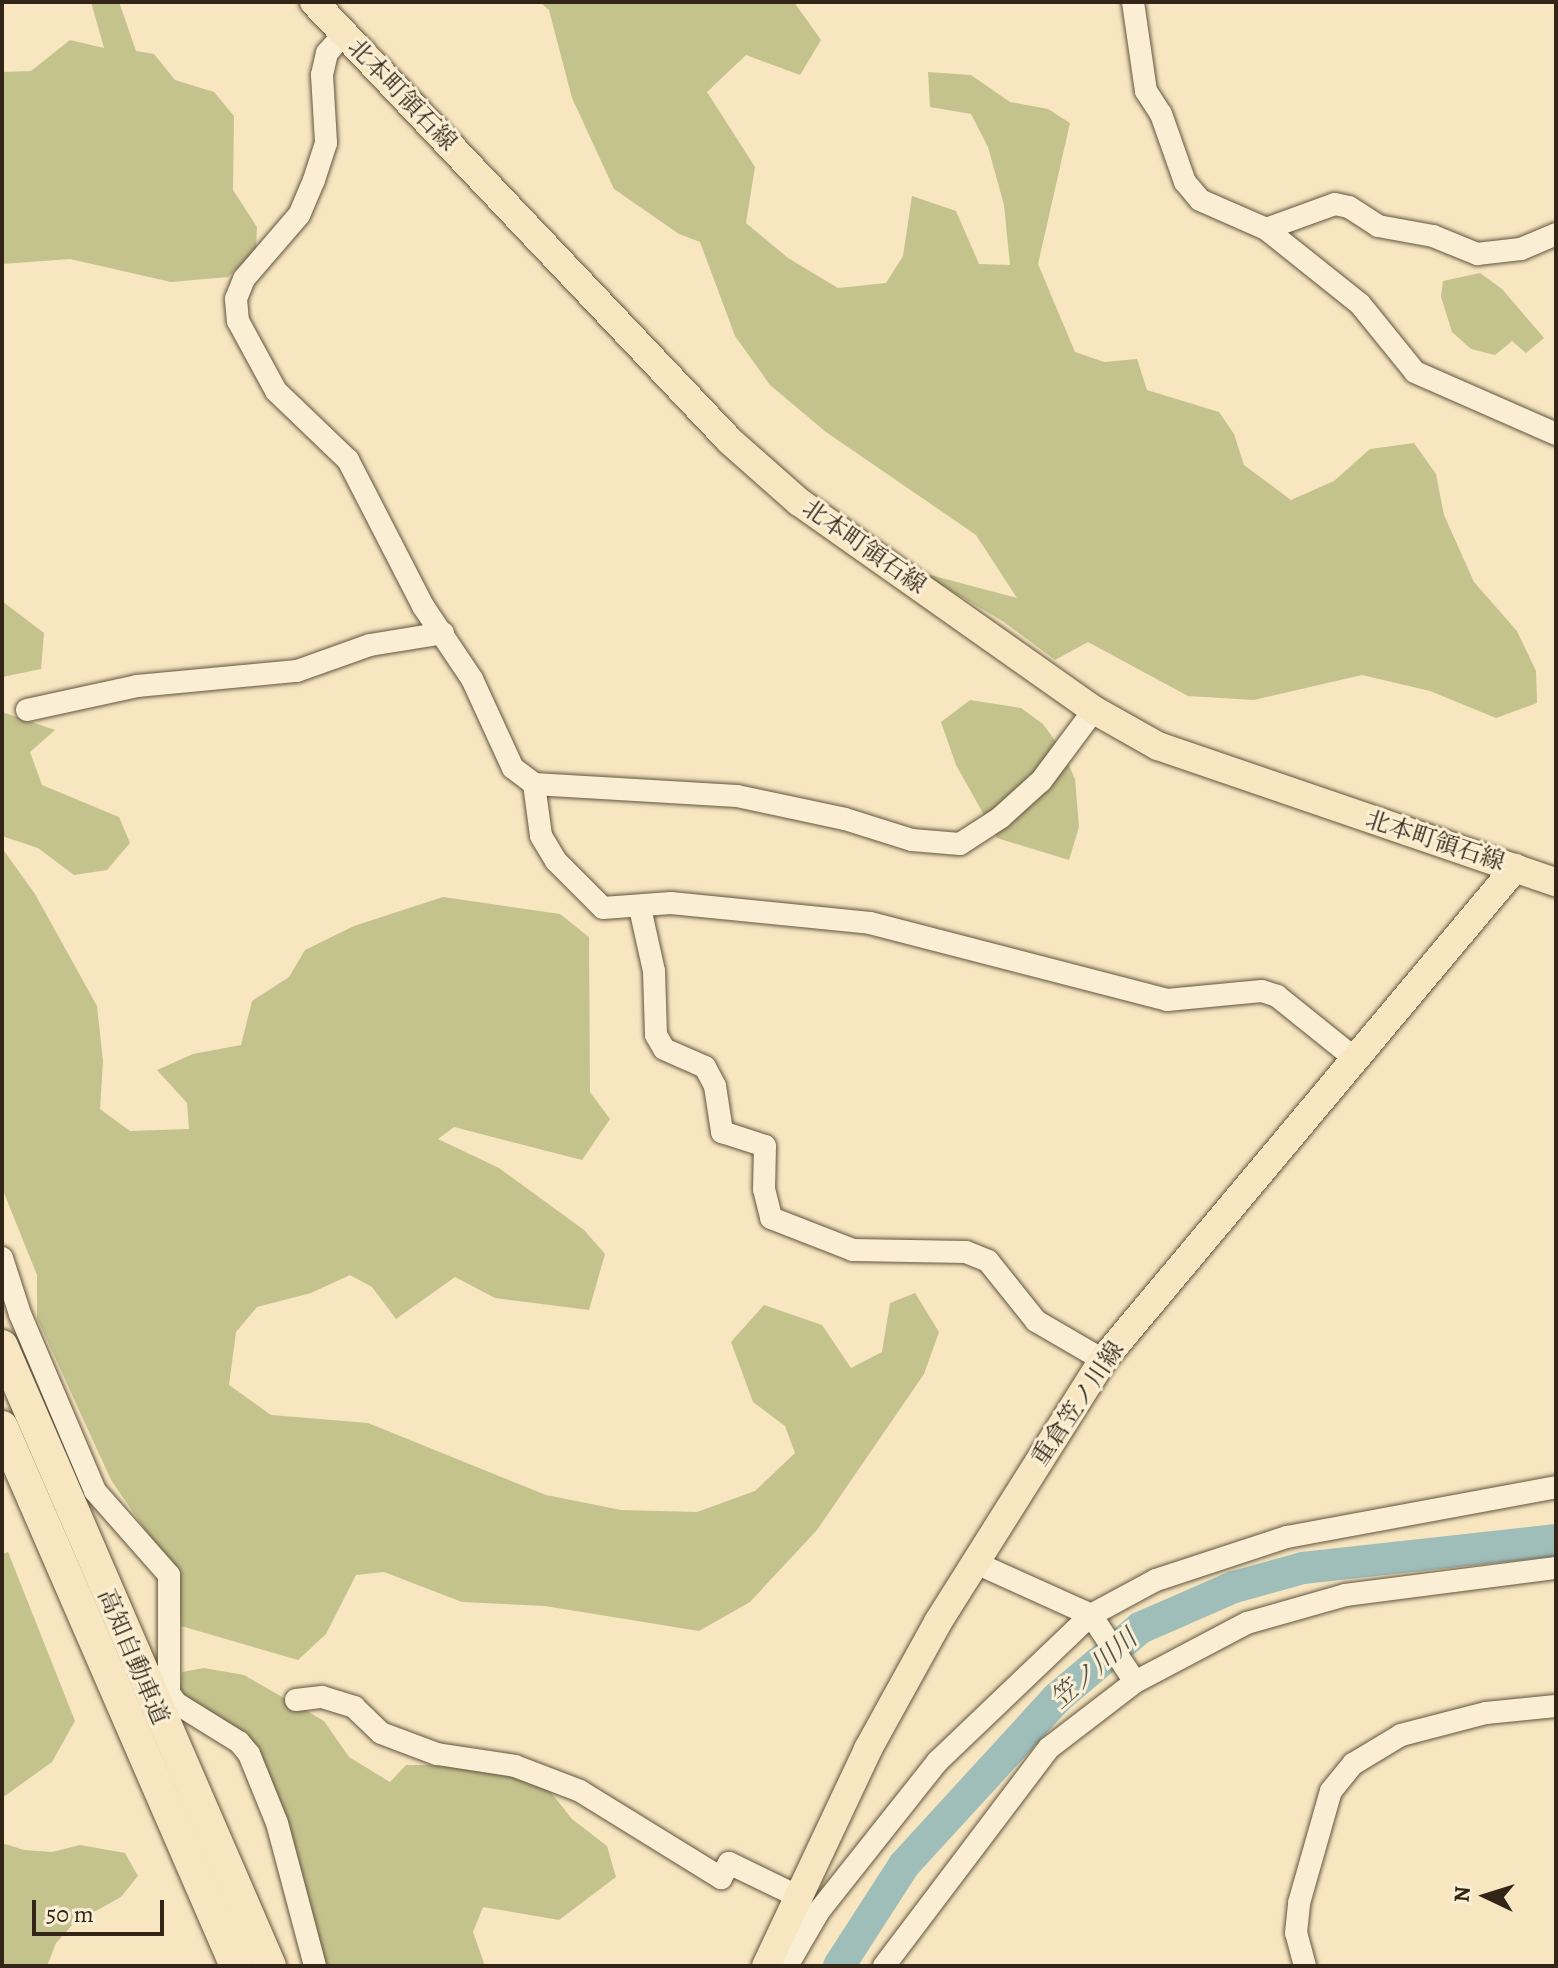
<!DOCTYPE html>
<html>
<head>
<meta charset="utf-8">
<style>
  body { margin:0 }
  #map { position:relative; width:1558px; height:1968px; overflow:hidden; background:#f7e6bf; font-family:Alegreya,"Noto Serif JP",serif }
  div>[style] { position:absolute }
  .green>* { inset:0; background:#c4c38d }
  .river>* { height:32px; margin:-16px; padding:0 16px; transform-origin:16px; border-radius:16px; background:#9fbeba }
  .roads { filter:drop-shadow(0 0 2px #635440) drop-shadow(0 0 2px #635440) }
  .minor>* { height:22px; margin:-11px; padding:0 11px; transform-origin:11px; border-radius:11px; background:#faefd5 }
  .major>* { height:28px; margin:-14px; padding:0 14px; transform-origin:14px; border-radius:14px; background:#f7e6bf }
  .highway>* { height:32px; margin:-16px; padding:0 16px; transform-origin:16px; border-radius:16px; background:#f7e6bf }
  span { translate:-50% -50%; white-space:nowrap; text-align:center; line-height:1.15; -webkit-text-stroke:6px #faefd5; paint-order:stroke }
  .street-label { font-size:24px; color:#322416 }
  .water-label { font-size:26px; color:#535247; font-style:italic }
  .frame { position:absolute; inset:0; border:4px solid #322416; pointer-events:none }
  .north { position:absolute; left:1446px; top:1856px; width:80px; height:80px; -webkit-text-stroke:6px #faefd5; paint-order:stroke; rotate:274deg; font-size:22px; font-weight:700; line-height:32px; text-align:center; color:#322416 }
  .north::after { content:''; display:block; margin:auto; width:28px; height:36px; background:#322416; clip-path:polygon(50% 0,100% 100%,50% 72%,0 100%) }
  .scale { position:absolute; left:32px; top:1900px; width:132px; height:36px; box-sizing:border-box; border:4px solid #322416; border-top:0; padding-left:10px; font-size:24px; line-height:28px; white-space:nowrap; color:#322416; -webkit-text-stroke:6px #faefd5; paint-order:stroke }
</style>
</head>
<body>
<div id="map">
  <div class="green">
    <div style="clip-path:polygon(91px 2px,119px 2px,136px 51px,154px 54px,175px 80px,214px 92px,234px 116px,233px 190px,257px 227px,256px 250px,228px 277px,171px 282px,70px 259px,2px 264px,2px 72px,31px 71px,70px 40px,104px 48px)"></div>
    <div style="clip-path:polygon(540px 2px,794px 2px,821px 40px,800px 75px,746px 55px,707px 92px,755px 167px,746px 223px,788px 258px,838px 288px,886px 283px,903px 256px,912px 196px,956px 211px,979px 264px,1010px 265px,1004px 205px,988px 147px,971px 114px,930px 107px,928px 72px,971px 75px,1010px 102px,1048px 109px,1070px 123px,1038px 264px,1075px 352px,1104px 362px,1137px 359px,1147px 390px,1219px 412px,1234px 434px,1244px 465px,1291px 500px,1334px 481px,1370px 449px,1414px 443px,1436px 474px,1444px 515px,1474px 582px,1517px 631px,1536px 671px,1537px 703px,1496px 718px,1430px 691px,1362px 675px,1254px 700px,1188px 696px,1088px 642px,1055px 660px,1004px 622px,919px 572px,1017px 598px,976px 535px,826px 432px,770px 385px,735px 336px,700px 242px,679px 234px,614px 189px,572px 98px,549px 10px)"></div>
    <div style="clip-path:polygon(1480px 273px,1502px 289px,1544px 338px,1526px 353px,1512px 341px,1495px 355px,1471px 349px,1452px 332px,1441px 297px,1443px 281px)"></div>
    <div style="clip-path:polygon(2px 601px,44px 633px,41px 669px,2px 677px)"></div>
    <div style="clip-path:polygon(970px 700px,1021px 708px,1043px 724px,1062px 750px,1075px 779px,1079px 827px,1069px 860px,997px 838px,956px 765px,941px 722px)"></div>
    <div style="clip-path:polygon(2px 712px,55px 730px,30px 752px,42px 785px,119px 817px,130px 843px,107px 870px,74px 875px,38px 848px,2px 836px)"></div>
    <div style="clip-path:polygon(2px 848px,35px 894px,97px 1006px,103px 1061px,100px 1109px,130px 1131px,189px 1129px,187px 1103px,157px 1070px,193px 1054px,241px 1045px,252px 1001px,289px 977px,305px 950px,354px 926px,443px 897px,560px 914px,589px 937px,590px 1092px,610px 1119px,582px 1160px,454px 1127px,438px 1139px,499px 1168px,584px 1230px,605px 1254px,589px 1310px,495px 1298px,455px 1277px,396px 1319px,372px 1287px,350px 1275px,311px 1293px,257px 1307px,236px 1332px,229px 1385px,271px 1415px,368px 1423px,546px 1495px,621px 1510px,697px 1512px,755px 1491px,795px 1453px,785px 1426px,753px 1402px,731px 1342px,764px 1305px,822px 1325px,851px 1368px,882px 1352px,890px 1303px,915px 1293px,939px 1332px,924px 1374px,817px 1530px,750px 1602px,699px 1631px,545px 1606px,462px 1602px,384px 1572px,356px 1575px,326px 1634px,298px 1660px,181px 1626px,179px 1579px,111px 1480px,37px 1318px,37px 1275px,2px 1188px)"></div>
    <div style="clip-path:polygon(8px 1552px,75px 1721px,52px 1762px,2px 1798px,2px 1554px)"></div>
    <div style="clip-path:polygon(204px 1668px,244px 1675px,324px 1721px,349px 1757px,390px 1782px,406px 1765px,491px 1765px,537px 1775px,572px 1819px,607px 1846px,616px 1877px,559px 1920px,483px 1907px,473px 1932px,485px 1966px,320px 1966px,251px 1740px,180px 1692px,182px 1672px)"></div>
    <div style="clip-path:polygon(2px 1843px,24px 1850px,52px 1852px,80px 1845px,125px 1853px,138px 1876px,121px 1897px,74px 1923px,56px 1943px,47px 1966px,2px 1966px)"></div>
  </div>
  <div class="river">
    <div style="left:839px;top:1966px;width:120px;rotate:-57.2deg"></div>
    <div style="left:904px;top:1865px;width:226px;rotate:-47.5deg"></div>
    <div style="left:1057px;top:1698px;width:109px;rotate:-40.1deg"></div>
    <div style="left:1140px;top:1628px;width:103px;rotate:-23.6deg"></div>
    <div style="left:1234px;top:1587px;width:72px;rotate:-15.4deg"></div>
    <div style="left:1303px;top:1568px;width:255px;rotate:-6.3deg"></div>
  </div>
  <div class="roads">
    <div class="minor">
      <div style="left:1133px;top:2px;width:90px;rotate:81.7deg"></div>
      <div style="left:1146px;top:91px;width:27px;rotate:57deg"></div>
      <div style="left:1161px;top:114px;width:72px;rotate:70.6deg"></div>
      <div style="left:1185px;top:182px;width:23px;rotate:50deg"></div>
      <div style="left:1200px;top:200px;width:72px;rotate:23.7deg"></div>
      <div style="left:1266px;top:229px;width:120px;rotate:38.6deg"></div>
      <div style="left:1360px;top:304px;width:87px;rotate:51deg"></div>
      <div style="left:1415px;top:372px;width:154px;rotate:23.7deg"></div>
      <div style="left:344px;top:34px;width:25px;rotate:132deg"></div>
      <div style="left:327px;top:53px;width:23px;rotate:103deg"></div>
      <div style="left:322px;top:75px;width:68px;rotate:86.6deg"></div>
      <div style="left:326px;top:143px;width:39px;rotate:108deg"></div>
      <div style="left:314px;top:180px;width:38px;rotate:113deg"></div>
      <div style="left:299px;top:215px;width:84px;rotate:130.7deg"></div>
      <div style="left:244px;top:279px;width:22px;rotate:112deg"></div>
      <div style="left:236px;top:299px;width:22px;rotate:85deg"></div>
      <div style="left:238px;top:321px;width:80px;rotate:61.5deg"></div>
      <div style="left:276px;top:391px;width:100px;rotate:43.8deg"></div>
      <div style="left:348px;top:460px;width:164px;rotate:62.8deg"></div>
      <div style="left:423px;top:606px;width:88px;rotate:56.1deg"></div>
      <div style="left:472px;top:679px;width:98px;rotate:65.3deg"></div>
      <div style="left:513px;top:768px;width:26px;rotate:37deg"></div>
      <div style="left:534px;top:784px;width:203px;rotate:3.4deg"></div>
      <div style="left:737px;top:796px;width:110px;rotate:12deg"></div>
      <div style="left:845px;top:819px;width:70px;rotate:17.4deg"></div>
      <div style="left:912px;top:840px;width:48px;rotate:4.8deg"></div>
      <div style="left:960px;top:844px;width:48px;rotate:-33deg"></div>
      <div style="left:1000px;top:818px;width:55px;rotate:-42.1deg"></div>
      <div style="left:1041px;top:781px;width:89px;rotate:-53.3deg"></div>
      <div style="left:1266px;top:229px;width:73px;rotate:-19.9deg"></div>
      <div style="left:1335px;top:204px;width:14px;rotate:12deg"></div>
      <div style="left:1349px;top:207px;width:35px;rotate:33deg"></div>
      <div style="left:1378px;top:226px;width:56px;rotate:10.3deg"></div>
      <div style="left:1433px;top:236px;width:48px;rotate:22.2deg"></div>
      <div style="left:1477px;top:254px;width:44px;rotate:-6.5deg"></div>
      <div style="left:1521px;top:249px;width:38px;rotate:-23deg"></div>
      <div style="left:27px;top:710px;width:113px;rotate:-12.3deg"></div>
      <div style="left:137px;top:686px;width:161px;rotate:-5.4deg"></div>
      <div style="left:297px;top:671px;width:77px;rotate:-19.6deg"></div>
      <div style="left:370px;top:645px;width:74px;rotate:-9.3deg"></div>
      <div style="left:534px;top:784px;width:52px;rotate:82.3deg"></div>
      <div style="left:541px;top:836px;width:29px;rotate:59deg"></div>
      <div style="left:556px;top:861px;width:66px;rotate:45deg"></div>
      <div style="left:603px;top:908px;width:68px;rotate:-4.2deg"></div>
      <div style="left:671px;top:903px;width:200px;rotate:5.7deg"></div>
      <div style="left:870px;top:923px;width:307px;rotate:14.5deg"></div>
      <div style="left:1167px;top:1000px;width:95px;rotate:-5.4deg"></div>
      <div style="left:1262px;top:991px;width:16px;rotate:18deg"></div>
      <div style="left:1277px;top:996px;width:99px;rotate:38.8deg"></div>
      <div style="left:640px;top:908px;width:65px;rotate:77.5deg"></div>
      <div style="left:654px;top:971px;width:64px;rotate:88.2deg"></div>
      <div style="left:656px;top:1035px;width:16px;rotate:60deg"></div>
      <div style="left:664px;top:1049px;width:45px;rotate:23.7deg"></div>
      <div style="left:705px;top:1067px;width:21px;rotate:62deg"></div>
      <div style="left:715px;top:1086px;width:47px;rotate:81.3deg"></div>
      <div style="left:722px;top:1132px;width:45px;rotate:18deg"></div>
      <div style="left:765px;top:1146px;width:43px;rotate:91.3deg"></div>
      <div style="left:764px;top:1189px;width:30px;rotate:76deg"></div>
      <div style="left:771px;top:1218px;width:88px;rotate:21.3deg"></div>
      <div style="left:853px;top:1250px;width:113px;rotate:1deg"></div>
      <div style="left:966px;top:1252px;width:24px;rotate:22deg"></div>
      <div style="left:988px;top:1261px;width:77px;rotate:51.3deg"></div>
      <div style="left:1036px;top:1321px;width:78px;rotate:30.2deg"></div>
      <div style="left:2px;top:1258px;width:59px;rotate:72.2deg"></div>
      <div style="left:20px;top:1314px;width:192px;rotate:67deg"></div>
      <div style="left:95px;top:1491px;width:112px;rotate:48.6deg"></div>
      <div style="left:169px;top:1575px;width:118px;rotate:90deg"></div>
      <div style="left:169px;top:1693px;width:12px;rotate:55deg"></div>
      <div style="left:176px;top:1703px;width:74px;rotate:31.8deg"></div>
      <div style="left:239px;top:1742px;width:16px;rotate:50deg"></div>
      <div style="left:249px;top:1754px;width:74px;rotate:67.9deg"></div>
      <div style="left:277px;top:1823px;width:148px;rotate:75.1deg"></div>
      <div style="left:976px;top:1563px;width:126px;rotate:24.3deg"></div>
      <div style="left:1091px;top:1615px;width:80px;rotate:56.7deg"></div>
      <div style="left:296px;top:1700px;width:26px;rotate:-7deg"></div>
      <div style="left:322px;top:1697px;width:34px;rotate:17deg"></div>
      <div style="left:354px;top:1707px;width:37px;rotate:44deg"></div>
      <div style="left:381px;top:1733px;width:60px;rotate:20.6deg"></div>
      <div style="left:437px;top:1754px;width:79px;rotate:8.7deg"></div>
      <div style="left:515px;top:1766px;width:70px;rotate:21deg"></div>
      <div style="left:580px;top:1791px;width:166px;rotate:31.7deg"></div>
      <div style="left:721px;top:1878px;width:17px;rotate:-62deg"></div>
      <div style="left:729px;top:1863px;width:76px;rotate:25.9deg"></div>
      <div style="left:787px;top:1966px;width:64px;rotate:-59.8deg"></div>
      <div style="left:819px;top:1911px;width:190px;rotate:-51.6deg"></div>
      <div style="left:937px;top:1762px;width:213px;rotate:-43.7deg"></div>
      <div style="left:1091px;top:1615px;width:74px;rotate:-28.3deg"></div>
      <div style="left:1156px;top:1580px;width:138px;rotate:-18.2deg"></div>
      <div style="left:1287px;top:1537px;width:274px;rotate:-10.5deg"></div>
      <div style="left:884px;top:1966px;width:273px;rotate:-52.9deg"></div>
      <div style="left:1049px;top:1748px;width:108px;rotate:-37.5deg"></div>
      <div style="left:1135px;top:1682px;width:127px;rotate:-27.8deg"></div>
      <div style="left:1247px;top:1623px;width:102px;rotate:-15.9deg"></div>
      <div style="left:1345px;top:1595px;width:213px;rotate:-7.3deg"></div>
      <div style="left:1305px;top:1966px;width:34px;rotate:-105deg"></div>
      <div style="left:1296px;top:1933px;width:30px;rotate:-84deg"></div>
      <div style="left:1299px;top:1903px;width:116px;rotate:-74.1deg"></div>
      <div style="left:1331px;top:1791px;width:35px;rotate:-51deg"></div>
      <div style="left:1353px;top:1764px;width:56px;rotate:-31.1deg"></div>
      <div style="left:1401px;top:1735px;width:88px;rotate:-14.5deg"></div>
      <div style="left:1486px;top:1713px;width:70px;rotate:-5.7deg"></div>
    </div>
    <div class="major">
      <div style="left:314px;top:2px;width:605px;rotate:46.54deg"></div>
      <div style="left:730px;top:441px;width:92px;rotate:41.5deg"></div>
      <div style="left:799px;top:502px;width:361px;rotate:35.2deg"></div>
      <div style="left:1094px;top:710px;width:73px;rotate:29.4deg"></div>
      <div style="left:1158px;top:746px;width:421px;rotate:18.9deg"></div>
      <div style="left:766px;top:1966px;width:240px;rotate:-64.8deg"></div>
      <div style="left:868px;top:1749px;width:145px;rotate:-61.1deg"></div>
      <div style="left:938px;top:1622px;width:310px;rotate:-57.8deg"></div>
      <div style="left:1103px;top:1360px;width:642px;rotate:-50.06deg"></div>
    </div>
    <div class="highway">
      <div style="left:2px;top:1346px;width:675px;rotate:66.62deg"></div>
      <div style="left:2px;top:1427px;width:588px;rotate:66.53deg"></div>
    </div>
  </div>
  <div class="street-label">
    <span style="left:402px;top:95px;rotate:46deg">北本町領石線</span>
    <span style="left:864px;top:547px;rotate:35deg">北本町領石線</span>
    <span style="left:1435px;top:841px;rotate:18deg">北本町領石線</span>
    <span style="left:1078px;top:1404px;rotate:-56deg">重倉笠ノ川線</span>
    <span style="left:133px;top:1657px;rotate:67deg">高知自動車道</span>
  </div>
  <div class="water-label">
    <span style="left:1094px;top:1669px;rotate:-41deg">笠ノ川川</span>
  </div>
  <div class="frame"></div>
  <div class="north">N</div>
  <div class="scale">50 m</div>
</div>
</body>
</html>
